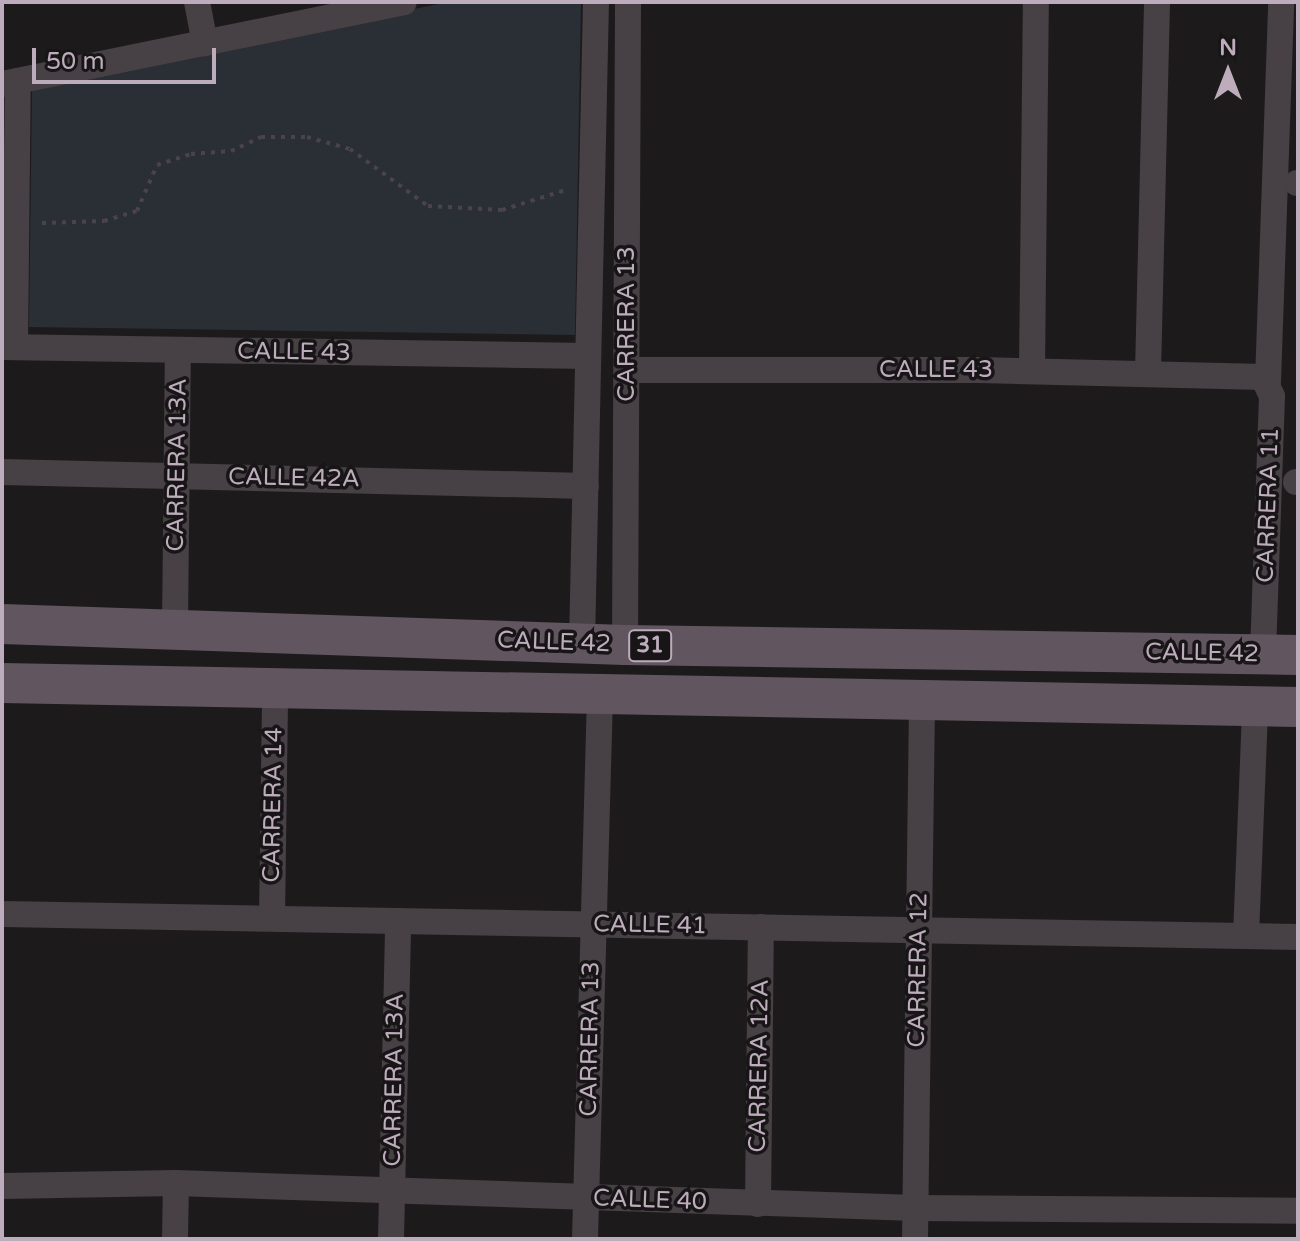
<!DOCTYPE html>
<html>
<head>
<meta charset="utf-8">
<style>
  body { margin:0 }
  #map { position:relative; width:1300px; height:1241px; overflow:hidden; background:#1d1a1c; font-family:"Varela Round",sans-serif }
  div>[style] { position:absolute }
  .green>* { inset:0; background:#292f35 }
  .path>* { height:4px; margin-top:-2px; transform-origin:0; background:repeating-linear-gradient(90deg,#4b434a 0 4px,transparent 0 10px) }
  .minor>* { height:26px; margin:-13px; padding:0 13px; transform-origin:13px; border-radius:13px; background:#474045 }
  .primary>* { height:40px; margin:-20px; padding:0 20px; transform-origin:20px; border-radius:20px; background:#61565f }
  span { translate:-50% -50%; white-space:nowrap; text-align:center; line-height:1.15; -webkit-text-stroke:7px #181517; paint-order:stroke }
  .shield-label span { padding:2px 6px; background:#181517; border:2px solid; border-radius:6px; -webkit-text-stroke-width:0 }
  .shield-label { font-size:22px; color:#bdacbb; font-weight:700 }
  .street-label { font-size:24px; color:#bdacbb }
  .frame { position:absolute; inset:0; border:4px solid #bdacbb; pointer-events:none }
  .north { position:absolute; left:1188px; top:32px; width:80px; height:80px; -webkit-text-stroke:6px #181517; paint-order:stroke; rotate:0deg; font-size:22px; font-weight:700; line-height:32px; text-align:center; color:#bdacbb }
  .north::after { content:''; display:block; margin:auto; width:28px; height:36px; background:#bdacbb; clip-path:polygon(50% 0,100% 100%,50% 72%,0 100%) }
  .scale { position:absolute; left:32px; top:48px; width:184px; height:36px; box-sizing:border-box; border:4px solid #bdacbb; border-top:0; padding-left:10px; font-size:24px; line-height:28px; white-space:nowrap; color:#bdacbb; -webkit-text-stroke:6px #181517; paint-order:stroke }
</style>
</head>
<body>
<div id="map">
  <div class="green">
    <div style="clip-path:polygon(448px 2px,581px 2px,575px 335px,29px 327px,32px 88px)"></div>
  </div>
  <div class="path">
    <div style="left:42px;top:223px;width:62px;rotate:-1.8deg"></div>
    <div style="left:104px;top:221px;width:34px;rotate:-17deg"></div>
    <div style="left:137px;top:211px;width:50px;rotate:-66.5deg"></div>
    <div style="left:157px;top:165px;width:36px;rotate:-18deg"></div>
    <div style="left:191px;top:154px;width:40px;rotate:-4.3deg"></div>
    <div style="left:231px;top:151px;width:33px;rotate:-25deg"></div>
    <div style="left:261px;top:137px;width:46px"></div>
    <div style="left:307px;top:137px;width:45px;rotate:15.6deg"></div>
    <div style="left:350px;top:149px;width:97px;rotate:36.2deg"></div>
    <div style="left:428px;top:206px;width:74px;rotate:3.1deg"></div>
    <div style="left:502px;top:210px;width:67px;rotate:-17.4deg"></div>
  </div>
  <div class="minor">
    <div style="left:197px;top:2px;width:42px;rotate:79deg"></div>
    <div style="left:2px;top:84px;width:410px;rotate:-11.5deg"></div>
    <div style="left:1297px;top:183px;width:1px"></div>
    <div style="left:2px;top:347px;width:585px;rotate:0.88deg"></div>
    <div style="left:15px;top:347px;width:266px;rotate:-89.4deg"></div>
    <div style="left:627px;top:370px;width:352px"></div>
    <div style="left:979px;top:370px;width:284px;rotate:1.4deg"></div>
    <div style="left:1263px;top:377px;width:21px;rotate:65deg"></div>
    <div style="left:1272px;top:396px;width:258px;rotate:92deg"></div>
    <div style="left:1032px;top:371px;width:369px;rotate:-89.4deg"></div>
    <div style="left:1148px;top:372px;width:370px;rotate:-88.6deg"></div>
    <div style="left:1268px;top:381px;width:379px;rotate:-88deg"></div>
    <div style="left:2px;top:472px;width:584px;rotate:1.37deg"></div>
    <div style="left:1296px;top:482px;width:2px"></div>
    <div style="left:175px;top:627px;width:276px;rotate:-89.4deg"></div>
    <div style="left:582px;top:643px;width:641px;rotate:-88.75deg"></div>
    <div style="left:625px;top:645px;width:643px;rotate:-89.73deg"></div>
    <div style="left:2px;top:914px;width:1296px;rotate:1.02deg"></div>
    <div style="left:272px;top:918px;width:227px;rotate:-89.2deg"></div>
    <div style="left:1246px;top:936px;width:229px;rotate:-87.7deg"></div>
    <div style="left:2px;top:1186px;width:174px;rotate:-1deg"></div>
    <div style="left:176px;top:1183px;width:739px;rotate:1.94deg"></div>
    <div style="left:915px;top:1208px;width:383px;rotate:0.4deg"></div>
    <div style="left:758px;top:1204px;width:277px;rotate:-89.4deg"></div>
    <div style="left:175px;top:1239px;width:56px;rotate:-89deg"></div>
    <div style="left:391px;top:1239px;width:318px;rotate:-88.7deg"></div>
    <div style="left:585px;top:1239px;width:543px;rotate:-88.42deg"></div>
    <div style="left:915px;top:1239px;width:538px;rotate:-89.25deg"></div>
  </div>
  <div class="primary">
    <div style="left:2px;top:624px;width:623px;rotate:1.93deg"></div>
    <div style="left:625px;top:645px;width:673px;rotate:0.85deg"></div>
    <div style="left:2px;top:683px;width:1296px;rotate:1.06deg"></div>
  </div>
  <div class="shield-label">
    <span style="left:650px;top:646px">31</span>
  </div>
  <div class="street-label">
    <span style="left:627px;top:324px;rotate:-90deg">CARRERA 13</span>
    <span style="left:294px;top:352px;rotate:1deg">CALLE 43</span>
    <span style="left:936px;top:370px">CALLE 43</span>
    <span style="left:177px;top:465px;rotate:-89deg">CARRERA 13A</span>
    <span style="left:294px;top:478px;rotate:1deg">CALLE 42A</span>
    <span style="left:1268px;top:505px;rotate:-88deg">CARRERA 11</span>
    <span style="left:554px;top:642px;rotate:2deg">CALLE 42</span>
    <span style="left:1202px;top:653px;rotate:1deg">CALLE 42</span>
    <span style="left:273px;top:805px;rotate:-89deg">CARRERA 14</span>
    <span style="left:650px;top:925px;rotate:1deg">CALLE 41</span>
    <span style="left:918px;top:970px;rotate:-89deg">CARRERA 12</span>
    <span style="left:590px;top:1039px;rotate:-89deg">CARRERA 13</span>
    <span style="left:759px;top:1066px;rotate:-89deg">CARRERA 12A</span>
    <span style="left:394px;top:1080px;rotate:-89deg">CARRERA 13A</span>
    <span style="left:650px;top:1200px;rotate:2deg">CALLE 40</span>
  </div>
  <div class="frame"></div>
  <div class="north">N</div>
  <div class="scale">50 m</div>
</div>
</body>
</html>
